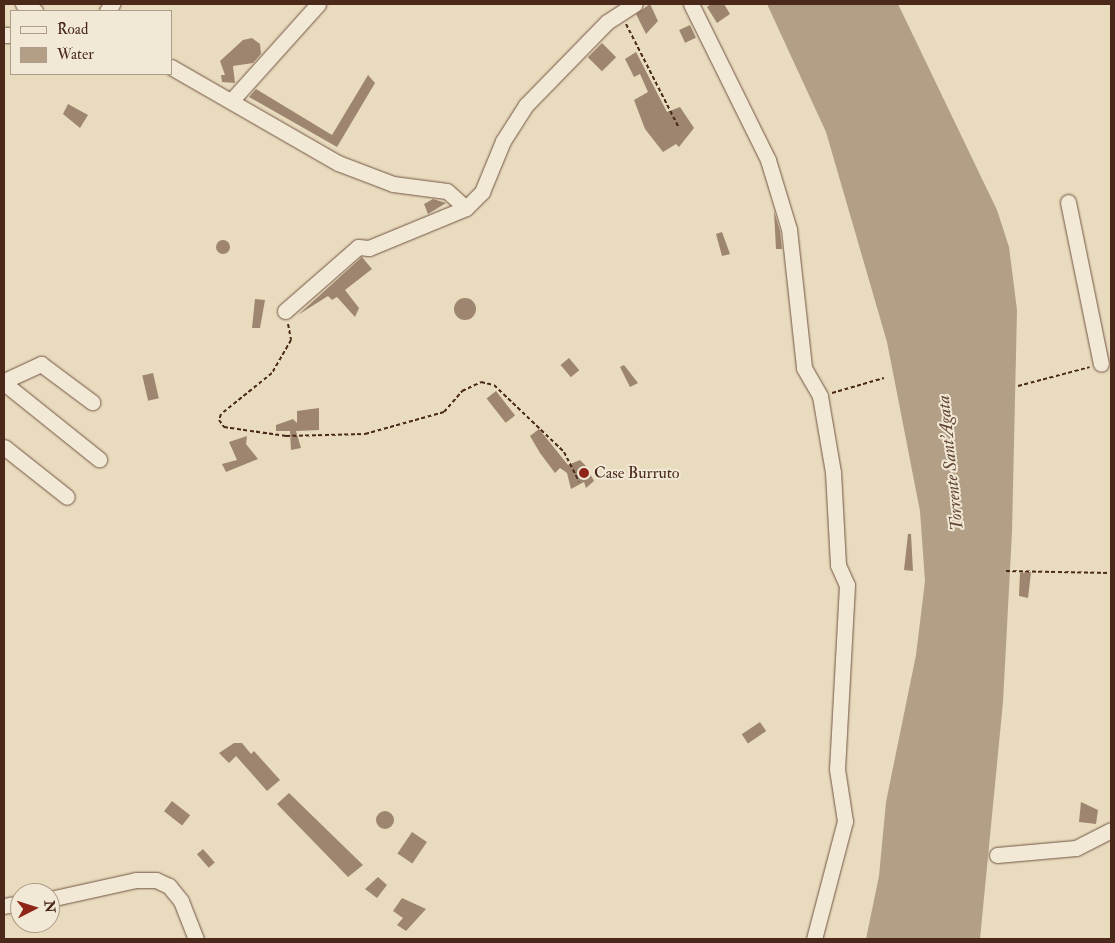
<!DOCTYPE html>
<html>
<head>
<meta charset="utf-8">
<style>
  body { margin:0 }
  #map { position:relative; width:1115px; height:943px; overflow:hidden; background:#e9dbbe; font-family:"IM FELL Double Pica",serif }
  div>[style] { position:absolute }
  .water>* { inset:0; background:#b39e86 }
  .building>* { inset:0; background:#9d856f; transform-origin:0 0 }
  .round { border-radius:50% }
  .path>* { height:2px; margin-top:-1px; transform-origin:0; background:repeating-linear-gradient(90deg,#4a281a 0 4px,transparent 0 6.5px) }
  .roads { filter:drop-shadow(0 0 1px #725543) drop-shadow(0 0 1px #725543) }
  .minor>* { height:15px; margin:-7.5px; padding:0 7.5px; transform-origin:7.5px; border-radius:7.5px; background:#f1e8d5 }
  .dots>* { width:14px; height:14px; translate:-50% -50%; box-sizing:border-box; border:2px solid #f1e8d5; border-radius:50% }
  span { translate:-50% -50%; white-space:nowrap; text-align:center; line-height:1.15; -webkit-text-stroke:4px #f1e8d5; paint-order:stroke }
  .poi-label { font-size:16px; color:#4a281a }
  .left { translate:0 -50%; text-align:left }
  .water-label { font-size:18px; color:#644635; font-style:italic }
  .frame { position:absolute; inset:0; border:5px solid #4a281a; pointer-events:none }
  .legend { position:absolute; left:10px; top:10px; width:162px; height:65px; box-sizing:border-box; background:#f1e8d5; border:1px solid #ae9b8a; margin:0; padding:6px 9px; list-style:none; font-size:15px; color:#4a281a }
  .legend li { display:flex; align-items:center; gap:10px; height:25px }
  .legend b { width:25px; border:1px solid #ae9b8a }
  .north { position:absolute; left:10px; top:883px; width:50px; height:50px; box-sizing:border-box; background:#f1e8d5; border:1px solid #ae9b8a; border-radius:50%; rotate:85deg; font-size:14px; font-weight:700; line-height:20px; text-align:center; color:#4a281a }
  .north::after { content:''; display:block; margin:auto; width:18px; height:22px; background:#8f2418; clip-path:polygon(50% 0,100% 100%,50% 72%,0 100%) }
</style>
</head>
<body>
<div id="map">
  <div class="water">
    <div style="clip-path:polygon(767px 4px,898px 4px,997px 210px,1009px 247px,1017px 310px,1012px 532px,1003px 702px,980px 939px,866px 939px,879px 876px,886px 802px,916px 655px,925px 581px,920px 511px,887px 342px,826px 132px)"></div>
  </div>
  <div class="building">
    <div style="clip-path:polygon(650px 4px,658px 21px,646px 34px,636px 14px)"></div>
    <div style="clip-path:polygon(711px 4px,724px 4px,730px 14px,717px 23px,707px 7px)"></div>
    <div style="left:690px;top:25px;width:14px;height:12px;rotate:65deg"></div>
    <div style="clip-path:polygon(252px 38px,260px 44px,261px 54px,253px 63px,233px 66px,235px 83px,222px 82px,221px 75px,225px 75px,220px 61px,243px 40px)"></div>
    <div style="left:602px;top:43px;width:20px;height:20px;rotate:45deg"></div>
    <div style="clip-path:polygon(636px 52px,667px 112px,680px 107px,694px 128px,679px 147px,676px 144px,663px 152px,645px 129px,634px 100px,648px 92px,640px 74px,634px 77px,625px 59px)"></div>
    <div style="clip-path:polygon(368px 75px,375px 83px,337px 147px,249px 97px,256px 89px,332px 135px)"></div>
    <div style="clip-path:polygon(68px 104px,88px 115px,80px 128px,63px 114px)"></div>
    <div style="clip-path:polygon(433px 199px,446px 203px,428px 214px,424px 204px)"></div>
    <div style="clip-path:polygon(774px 211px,780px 231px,782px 249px,776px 249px)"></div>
    <div style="clip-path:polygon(722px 232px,730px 254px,722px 256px,716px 234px)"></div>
    <div class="round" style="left:216px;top:240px;width:14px;height:14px"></div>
    <div style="clip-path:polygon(362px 257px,372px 269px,345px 290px,359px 308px,355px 317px,337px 297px,332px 300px,328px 296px,298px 315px)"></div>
    <div class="round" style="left:454px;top:298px;width:22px;height:22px"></div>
    <div style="clip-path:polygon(255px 299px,265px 300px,260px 328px,252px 328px)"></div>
    <div style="left:569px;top:358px;width:16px;height:11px;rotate:50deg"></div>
    <div style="clip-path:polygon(624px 365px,638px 383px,630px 387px,620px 367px)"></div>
    <div style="left:153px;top:373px;width:26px;height:11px;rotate:77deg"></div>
    <div style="left:496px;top:391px;width:31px;height:12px;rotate:52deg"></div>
    <div style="clip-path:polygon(319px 408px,319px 430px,296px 431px,301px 448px,291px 450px,290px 431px,276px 431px,276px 425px,293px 419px,297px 423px,297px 411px)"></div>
    <div style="clip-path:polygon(539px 429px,568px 465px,580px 460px,585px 465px,594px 481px,586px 488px,584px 482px,571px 489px,567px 473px,560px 468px,555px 473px,540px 453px,530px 436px)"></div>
    <div style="clip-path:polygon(247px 436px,246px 444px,258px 459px,226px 472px,222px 464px,237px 460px,229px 442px)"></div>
    <div style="clip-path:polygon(908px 534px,911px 534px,913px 571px,904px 570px)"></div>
    <div style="clip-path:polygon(1031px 572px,1028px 598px,1019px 596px,1020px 573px)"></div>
    <div style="left:760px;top:722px;width:11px;height:22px;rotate:56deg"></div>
    <div style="clip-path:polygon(234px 743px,242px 743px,251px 754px,254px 751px,280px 780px,267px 791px,236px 756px,229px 763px,219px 753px)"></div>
    <div style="clip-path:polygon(289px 793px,363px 865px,348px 877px,277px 804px)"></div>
    <div style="left:172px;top:801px;width:23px;height:13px;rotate:38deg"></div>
    <div style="clip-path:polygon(1081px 802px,1098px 810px,1096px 824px,1079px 822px)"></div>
    <div class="round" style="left:376px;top:811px;width:18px;height:18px"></div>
    <div style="left:412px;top:832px;width:18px;height:26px;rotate:34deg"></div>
    <div style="left:203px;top:849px;width:18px;height:8px;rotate:49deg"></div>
    <div style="clip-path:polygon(378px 877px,387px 885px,377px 898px,365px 889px)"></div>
    <div style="clip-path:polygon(402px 898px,426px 909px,406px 931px,397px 925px,403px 918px,393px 911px)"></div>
  </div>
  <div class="path">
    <div style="left:626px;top:24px;width:117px;rotate:63deg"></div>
    <div style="left:288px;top:324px;width:16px;rotate:79deg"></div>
    <div style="left:291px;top:340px;width:38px;rotate:120deg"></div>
    <div style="left:272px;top:373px;width:65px;rotate:141.2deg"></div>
    <div style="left:221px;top:414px;width:6px;rotate:108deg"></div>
    <div style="left:219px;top:420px;width:9px;rotate:54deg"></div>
    <div style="left:224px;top:427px;width:63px;rotate:8.3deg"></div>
    <div style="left:286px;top:436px;width:79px;rotate:-1.5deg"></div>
    <div style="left:365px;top:434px;width:82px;rotate:-15.6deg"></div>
    <div style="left:444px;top:412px;width:28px;rotate:-49deg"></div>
    <div style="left:462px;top:391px;width:21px;rotate:-25deg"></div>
    <div style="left:481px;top:382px;width:13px;rotate:13deg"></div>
    <div style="left:494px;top:385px;width:97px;rotate:43.7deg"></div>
    <div style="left:564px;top:452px;width:33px;rotate:63deg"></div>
    <div style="left:1018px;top:386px;width:74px;rotate:-14.8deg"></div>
    <div style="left:832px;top:393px;width:54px;rotate:-16.1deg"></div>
    <div style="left:1006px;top:571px;width:105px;rotate:1.1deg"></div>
  </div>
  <div class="roads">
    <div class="minor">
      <div style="left:23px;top:4px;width:14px;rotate:30deg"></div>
      <div style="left:691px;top:4px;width:174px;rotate:63.7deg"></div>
      <div style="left:768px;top:160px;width:72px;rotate:73.1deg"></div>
      <div style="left:789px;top:229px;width:140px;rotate:83.8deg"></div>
      <div style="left:804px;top:368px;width:32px;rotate:60deg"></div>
      <div style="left:820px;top:396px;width:77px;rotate:80.3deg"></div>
      <div style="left:833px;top:472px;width:93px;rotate:86.9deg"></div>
      <div style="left:838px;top:565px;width:22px;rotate:66deg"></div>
      <div style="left:847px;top:585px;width:184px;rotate:93.1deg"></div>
      <div style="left:837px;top:769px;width:53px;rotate:81.3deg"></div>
      <div style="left:845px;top:821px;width:122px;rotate:104.7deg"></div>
      <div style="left:107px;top:11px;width:9px;rotate:-54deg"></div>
      <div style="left:4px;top:35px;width:7px"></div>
      <div style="left:171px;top:67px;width:193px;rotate:29.9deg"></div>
      <div style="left:338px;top:163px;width:59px;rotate:20.9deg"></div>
      <div style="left:393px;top:184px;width:54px;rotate:7.4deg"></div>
      <div style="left:447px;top:191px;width:25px;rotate:42deg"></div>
      <div style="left:466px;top:208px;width:23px;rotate:-45deg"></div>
      <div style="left:482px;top:192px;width:55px;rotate:-67.6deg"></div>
      <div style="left:503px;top:141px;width:43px;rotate:-57.4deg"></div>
      <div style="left:526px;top:105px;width:116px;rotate:-45.7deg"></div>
      <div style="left:607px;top:22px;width:33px;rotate:-33deg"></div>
      <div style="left:232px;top:100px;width:129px;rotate:-48.1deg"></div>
      <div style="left:1068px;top:202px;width:165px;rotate:78.5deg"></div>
      <div style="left:285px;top:311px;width:97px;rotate:-41.2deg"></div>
      <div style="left:358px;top:247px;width:11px;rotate:5deg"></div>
      <div style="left:369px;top:248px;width:105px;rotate:-22.4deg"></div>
      <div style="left:4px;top:381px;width:41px;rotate:-24.7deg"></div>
      <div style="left:41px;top:364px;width:64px;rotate:36.7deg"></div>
      <div style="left:4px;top:383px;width:122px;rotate:38.7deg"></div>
      <div style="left:4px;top:447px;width:80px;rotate:38.4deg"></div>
      <div style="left:997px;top:855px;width:79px;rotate:-5.1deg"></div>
      <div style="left:1076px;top:848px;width:39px;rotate:-27deg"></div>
      <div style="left:50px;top:899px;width:88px;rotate:-12.5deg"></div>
      <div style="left:136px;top:880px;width:20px"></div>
      <div style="left:156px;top:880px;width:14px;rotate:25deg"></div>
      <div style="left:169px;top:886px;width:19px;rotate:51deg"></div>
      <div style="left:181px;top:901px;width:41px;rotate:68.5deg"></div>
      <div style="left:4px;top:906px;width:16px;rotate:-11deg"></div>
    </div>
  </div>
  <div class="dots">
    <div style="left:584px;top:473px;background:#8f2418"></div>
  </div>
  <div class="poi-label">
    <span class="left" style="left:594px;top:473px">Case Burruto</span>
  </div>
  <div class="water-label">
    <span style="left:951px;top:463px;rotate:-96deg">Torrente Sant'Agata</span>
  </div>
  <div class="frame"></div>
  <ul class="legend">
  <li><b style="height:6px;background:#f1e8d5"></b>Road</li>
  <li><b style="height:14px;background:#b39e86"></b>Water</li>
  </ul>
  <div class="north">N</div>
</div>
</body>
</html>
